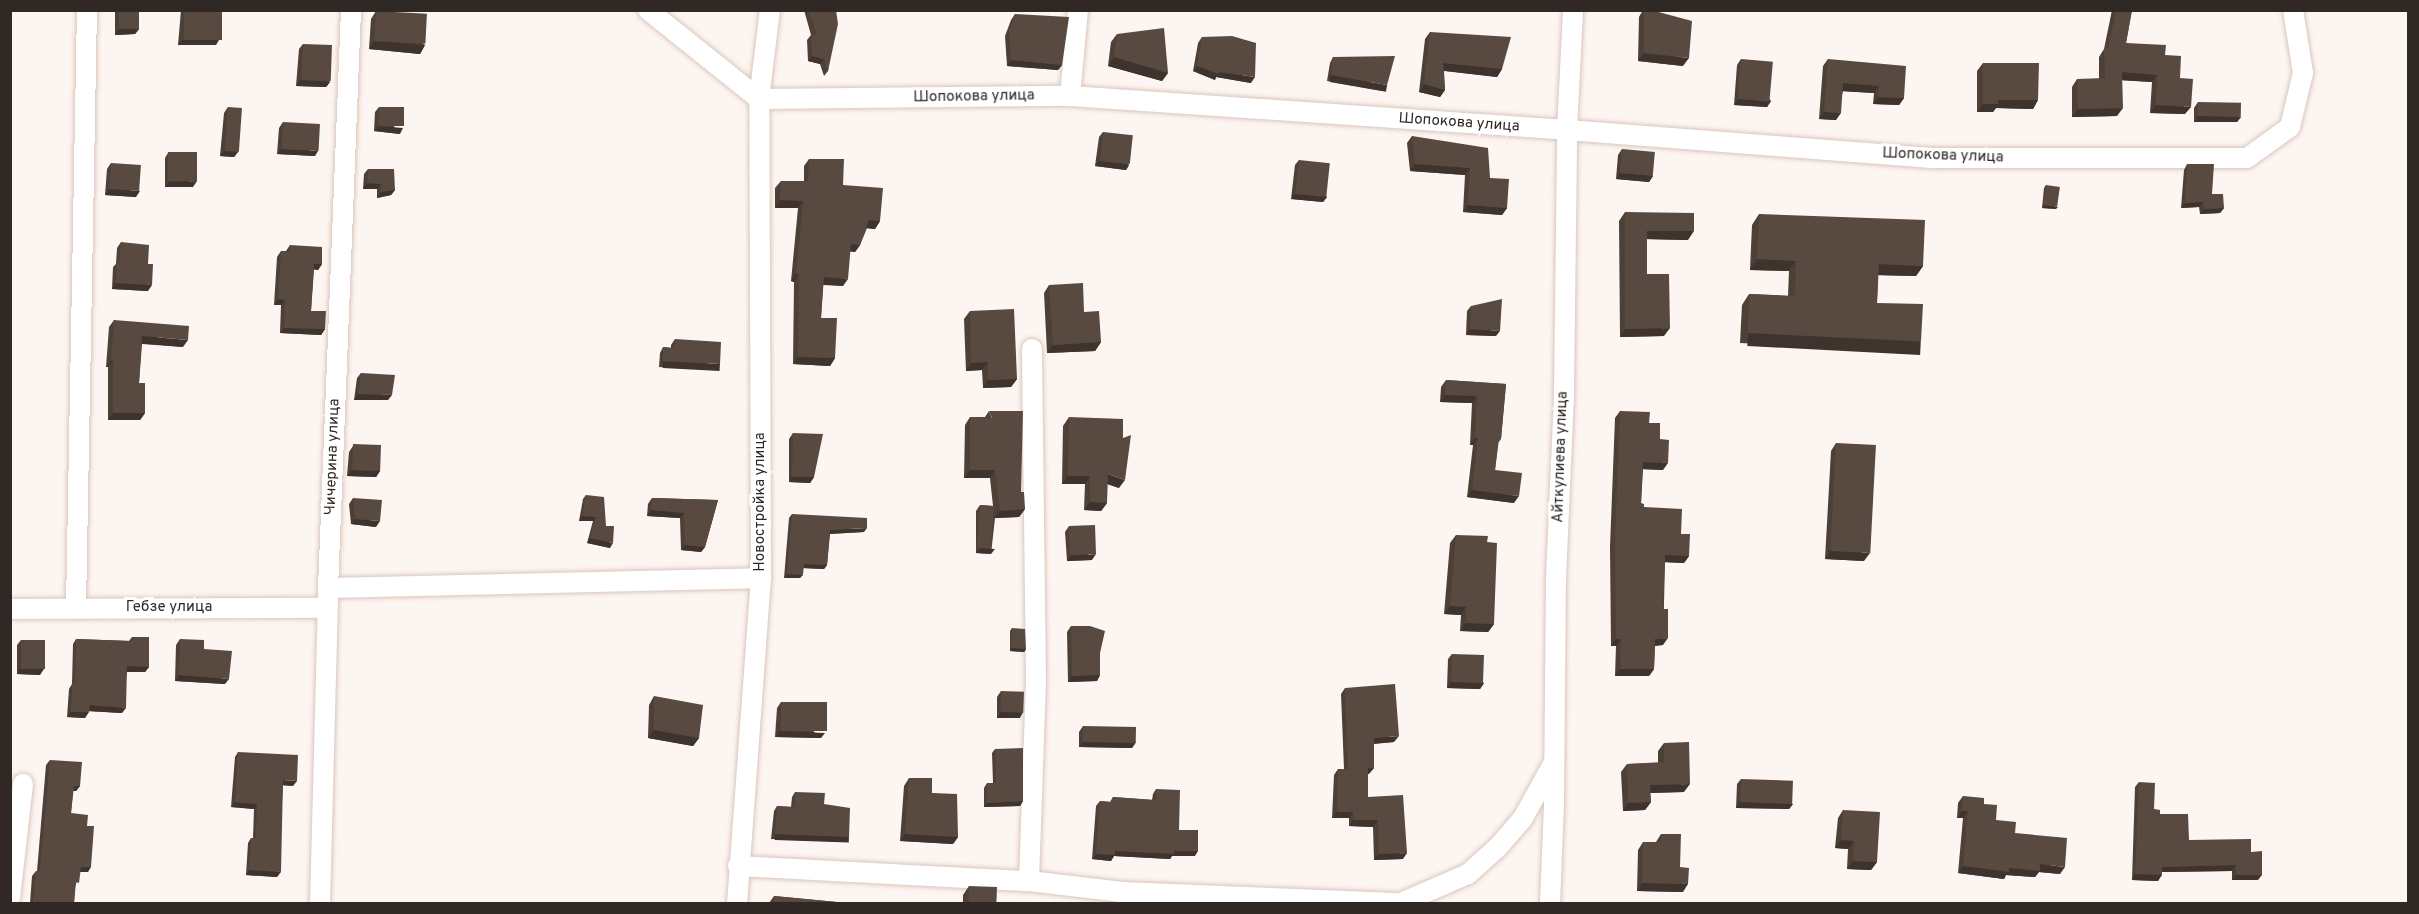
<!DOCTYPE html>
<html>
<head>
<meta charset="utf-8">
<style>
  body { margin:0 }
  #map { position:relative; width:2419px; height:914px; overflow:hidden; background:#fdf5f1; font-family:Overpass,sans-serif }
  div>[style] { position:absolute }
  .roads { filter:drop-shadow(0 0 2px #d9c6bc) drop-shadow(0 0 2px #d9c6bc) }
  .street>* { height:20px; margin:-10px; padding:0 10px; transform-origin:10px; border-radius:10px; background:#fff }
  .wall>* { inset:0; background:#4c4037 }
  .shaded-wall>* { inset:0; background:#3e342d; transform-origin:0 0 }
  .building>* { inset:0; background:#584a40; transform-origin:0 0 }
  span { translate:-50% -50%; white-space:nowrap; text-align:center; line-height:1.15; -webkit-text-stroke:6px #fff; paint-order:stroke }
  .street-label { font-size:15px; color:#2f2824 }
  .frame { position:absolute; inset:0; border:12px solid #2f2824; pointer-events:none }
</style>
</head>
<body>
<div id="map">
  <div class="roads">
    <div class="street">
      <div style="left:648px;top:10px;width:142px;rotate:38.7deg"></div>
      <div style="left:759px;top:99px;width:311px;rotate:-0.6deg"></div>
      <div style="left:1070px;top:96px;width:498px;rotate:3.9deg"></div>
      <div style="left:1567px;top:130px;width:369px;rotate:4.4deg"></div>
      <div style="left:1935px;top:158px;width:312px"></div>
      <div style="left:2247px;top:158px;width:53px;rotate:-35.8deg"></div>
      <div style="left:2290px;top:127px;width:56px;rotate:-76.5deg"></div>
      <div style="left:2303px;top:73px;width:64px;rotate:-99deg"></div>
      <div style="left:1070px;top:96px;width:86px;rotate:-84.7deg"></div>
      <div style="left:328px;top:588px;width:433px;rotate:-1.3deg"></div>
      <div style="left:76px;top:608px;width:598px;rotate:-88.95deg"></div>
      <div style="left:10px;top:609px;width:317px;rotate:-0.2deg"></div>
      <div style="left:738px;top:866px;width:291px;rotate:3deg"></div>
      <div style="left:1029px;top:881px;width:94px;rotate:6.7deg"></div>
      <div style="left:1122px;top:892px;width:279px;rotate:2.3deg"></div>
      <div style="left:1401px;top:903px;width:73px;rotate:-23.4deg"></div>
      <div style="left:1468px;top:874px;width:40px;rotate:-42deg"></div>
      <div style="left:1498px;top:847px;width:38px;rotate:-49deg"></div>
      <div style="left:1523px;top:818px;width:64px;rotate:-61deg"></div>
      <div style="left:1029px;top:881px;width:200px;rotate:-88deg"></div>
      <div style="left:1036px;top:681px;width:332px;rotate:-90.7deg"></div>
      <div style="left:10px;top:898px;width:115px;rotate:-83.5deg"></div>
      <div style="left:320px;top:904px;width:316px;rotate:-88.5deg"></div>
      <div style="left:328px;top:588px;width:578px;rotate:-87.72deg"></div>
      <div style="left:737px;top:904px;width:327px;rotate:-85.8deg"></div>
      <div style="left:761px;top:578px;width:479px;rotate:-90.2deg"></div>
      <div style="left:759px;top:99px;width:90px;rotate:-83deg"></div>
      <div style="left:1550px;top:904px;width:101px;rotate:-87.7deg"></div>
      <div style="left:1554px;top:803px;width:225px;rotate:-89.5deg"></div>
      <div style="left:1556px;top:578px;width:186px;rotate:-87.5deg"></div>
      <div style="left:1564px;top:392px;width:262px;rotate:-89.3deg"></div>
      <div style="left:1567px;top:130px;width:120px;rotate:-87.1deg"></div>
    </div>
  </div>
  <div class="wall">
    <div style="clip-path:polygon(115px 10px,139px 10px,139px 29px,135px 34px,115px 35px)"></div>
    <div style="clip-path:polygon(181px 10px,222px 10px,216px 45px,178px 45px)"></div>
    <div style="clip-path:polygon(804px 10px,836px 10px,828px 71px,824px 76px,820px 64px,808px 61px,807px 40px,811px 35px)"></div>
    <div style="clip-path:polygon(1643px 10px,1651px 10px,1683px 66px,1638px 61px,1639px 17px)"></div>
    <div style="clip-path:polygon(2112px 10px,2132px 10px,2126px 43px,2165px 55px,2180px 78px,2185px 114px,2150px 113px,2152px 82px,2122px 80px,2117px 116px,2072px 117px,2072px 87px,2077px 79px,2099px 79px,2099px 57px,2104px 49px)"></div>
    <div style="clip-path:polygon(376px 11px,425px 45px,420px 54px,369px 49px,371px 19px)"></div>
    <div style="clip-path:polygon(1015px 14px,1062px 65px,1058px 70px,1007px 66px,1005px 36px,1011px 20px)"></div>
    <div style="clip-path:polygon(1430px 32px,1502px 69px,1497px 77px,1444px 71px,1445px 90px,1440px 97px,1419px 92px,1425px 39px)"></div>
    <div style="clip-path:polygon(1117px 34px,1168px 73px,1162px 81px,1108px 66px,1111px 42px)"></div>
    <div style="clip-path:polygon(1202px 37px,1251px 83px,1216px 77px,1215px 80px,1193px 71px,1198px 43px)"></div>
    <div style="clip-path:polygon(303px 44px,330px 82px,326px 87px,296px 86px,299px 49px)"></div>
    <div style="clip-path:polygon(1333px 57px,1383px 91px,1327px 81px,1330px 63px)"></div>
    <div style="clip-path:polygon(1741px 59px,1771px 101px,1767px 107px,1734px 105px,1737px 65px)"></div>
    <div style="clip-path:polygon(1828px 59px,1904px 98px,1899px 105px,1873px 104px,1874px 93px,1843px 91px,1836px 120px,1819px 119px,1823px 66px)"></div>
    <div style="clip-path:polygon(1983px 63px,2038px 100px,2033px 109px,1996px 108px,1993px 112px,1977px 112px,1977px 71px)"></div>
    <div style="clip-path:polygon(2198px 102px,2241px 117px,2237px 122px,2194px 122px,2194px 108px)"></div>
    <div style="clip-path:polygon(228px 107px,238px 152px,234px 157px,220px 156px,224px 113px)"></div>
    <div style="clip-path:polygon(379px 107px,400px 134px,374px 131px,375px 112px)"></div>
    <div style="clip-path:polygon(283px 122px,315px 156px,277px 154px,279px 128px)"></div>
    <div style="clip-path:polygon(1103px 132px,1129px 165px,1126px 170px,1095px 166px,1099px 137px)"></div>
    <div style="clip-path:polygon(1412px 136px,1490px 178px,1507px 208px,1502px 215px,1463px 212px,1465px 175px,1410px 171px,1407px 143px)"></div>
    <div style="clip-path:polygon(1622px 149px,1653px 176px,1649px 182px,1616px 179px,1618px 155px)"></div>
    <div style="clip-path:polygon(168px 153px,193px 187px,165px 187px,165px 158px)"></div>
    <div style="clip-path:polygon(809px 159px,843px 185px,880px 221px,875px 229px,867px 228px,860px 245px,855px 252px,850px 251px,843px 286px,823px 285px,821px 318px,835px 358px,830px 366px,793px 364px,794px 282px,791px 281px,798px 208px,775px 208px,775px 188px,781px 181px,804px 181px,804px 166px)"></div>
    <div style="clip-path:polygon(1299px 160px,1327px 197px,1323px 202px,1291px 199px,1295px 165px)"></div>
    <div style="clip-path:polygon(111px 163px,136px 197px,105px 195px,107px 169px)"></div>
    <div style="clip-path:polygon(2187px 164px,2224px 208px,2220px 213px,2200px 214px,2199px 207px,2181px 208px,2184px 170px)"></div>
    <div style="clip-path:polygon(368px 169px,395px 190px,391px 195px,377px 198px,377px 189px,363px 189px,364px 174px)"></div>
    <div style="clip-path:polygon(2046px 185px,2056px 209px,2042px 208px,2044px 188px)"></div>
    <div style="clip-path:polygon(1625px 212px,1688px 240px,1647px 239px,1647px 274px,1664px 336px,1620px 337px,1619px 221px)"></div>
    <div style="clip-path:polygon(1759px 214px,1923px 266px,1916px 276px,1878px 275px,1877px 303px,1921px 341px,1914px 351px,1740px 343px,1742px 305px,1749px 294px,1788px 296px,1789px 271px,1750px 270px,1752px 225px)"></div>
    <div style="clip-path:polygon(121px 242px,148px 264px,148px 291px,112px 289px,113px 267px,116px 264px,117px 248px)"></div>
    <div style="clip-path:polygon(290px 245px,322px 264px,318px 270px,314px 269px,311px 311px,325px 329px,321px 335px,280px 333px,281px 305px,274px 305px,277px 257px,281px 251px,286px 251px)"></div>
    <div style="clip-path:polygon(1049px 285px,1084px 312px,1101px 342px,1095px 351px,1047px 353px,1044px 293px)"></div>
    <div style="clip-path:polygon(1471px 306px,1496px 336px,1466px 335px,1467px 311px)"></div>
    <div style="clip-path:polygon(970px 311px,1017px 379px,1011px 387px,983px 388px,982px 370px,966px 371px,964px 319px)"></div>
    <div style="clip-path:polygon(114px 320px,183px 347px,142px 344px,139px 383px,145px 413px,140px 420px,108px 420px,108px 367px,106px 367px,109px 327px)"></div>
    <div style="clip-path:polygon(675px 339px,716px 370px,659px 367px,660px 353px,663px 347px,671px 348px,671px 345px)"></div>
    <div style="clip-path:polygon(361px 373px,388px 400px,354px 400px,357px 378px)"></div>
    <div style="clip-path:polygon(1446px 380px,1506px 384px,1501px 439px,1498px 443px,1495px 470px,1514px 503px,1467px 497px,1473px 445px,1470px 445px,1472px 403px,1440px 402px,1441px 387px)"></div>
    <div style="clip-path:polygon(989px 411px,1021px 492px,1025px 509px,1019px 517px,995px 518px,991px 554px,976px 553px,976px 511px,980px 505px,993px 506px,990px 478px,964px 478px,965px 425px,970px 417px,985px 417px)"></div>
    <div style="clip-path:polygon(1620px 411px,1649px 423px,1660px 439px,1663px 470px,1643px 469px,1641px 503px,1644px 507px,1681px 534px,1689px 556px,1684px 563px,1665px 562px,1663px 645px,1655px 646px,1654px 669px,1649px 676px,1615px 676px,1616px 646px,1611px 646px,1610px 547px,1615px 418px)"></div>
    <div style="clip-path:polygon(1069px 417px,1119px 488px,1107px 484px,1107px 503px,1101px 511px,1084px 510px,1085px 484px,1062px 484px,1063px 426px)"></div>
    <div style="clip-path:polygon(793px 433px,814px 477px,810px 483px,789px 482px,789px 439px)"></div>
    <div style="clip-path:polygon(1836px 443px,1864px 561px,1825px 559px,1831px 451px)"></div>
    <div style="clip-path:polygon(353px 446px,380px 471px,376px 477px,347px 476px,349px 452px)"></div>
    <div style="clip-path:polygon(586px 495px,606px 526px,610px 548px,587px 543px,593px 521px,579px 521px,583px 499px)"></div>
    <div style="clip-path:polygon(353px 498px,376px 527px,351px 524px,349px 504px)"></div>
    <div style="clip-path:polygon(652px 498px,718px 500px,705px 547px,701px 552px,681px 550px,680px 518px,647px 516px,648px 504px)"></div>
    <div style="clip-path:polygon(792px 514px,864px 532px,830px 534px,827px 565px,824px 569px,803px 568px,800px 578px,784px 578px,789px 518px)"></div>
    <div style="clip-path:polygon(1069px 526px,1092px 560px,1067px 561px,1065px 532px)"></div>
    <div style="clip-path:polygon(1456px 535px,1494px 624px,1488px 632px,1460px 631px,1461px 615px,1444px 614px,1450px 543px)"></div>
    <div style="clip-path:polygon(1071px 626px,1100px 653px,1100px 675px,1097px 681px,1068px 682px,1067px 632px)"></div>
    <div style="clip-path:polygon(1012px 628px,1026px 649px,1024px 652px,1010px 651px,1010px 631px)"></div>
    <div style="clip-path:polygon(132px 637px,149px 667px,145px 672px,127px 672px,122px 713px,89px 711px,85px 718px,67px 717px,69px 689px,72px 684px,73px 644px,76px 639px,129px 641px)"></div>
    <div style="clip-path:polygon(180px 639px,204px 649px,225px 684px,175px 681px,176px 645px)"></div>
    <div style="clip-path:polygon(21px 640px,40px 675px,17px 674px,17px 645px)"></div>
    <div style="clip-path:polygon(1452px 654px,1484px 683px,1480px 689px,1447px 688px,1448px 659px)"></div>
    <div style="clip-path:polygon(1345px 688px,1394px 742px,1374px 744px,1374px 768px,1368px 774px,1368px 797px,1403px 859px,1374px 860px,1373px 827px,1349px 826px,1349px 818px,1332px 818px,1334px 775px,1338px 769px,1344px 769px,1341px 694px)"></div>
    <div style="clip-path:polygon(1001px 691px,1020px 718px,997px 718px,997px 697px)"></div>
    <div style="clip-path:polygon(654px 696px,699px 738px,693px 746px,648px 738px,649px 705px)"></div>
    <div style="clip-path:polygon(781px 702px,821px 738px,775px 737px,777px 708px)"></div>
    <div style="clip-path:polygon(1083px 726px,1136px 742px,1132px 748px,1079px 747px,1079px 732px)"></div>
    <div style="clip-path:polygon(1664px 743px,1684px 792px,1650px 793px,1651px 802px,1645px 810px,1623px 811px,1621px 772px,1627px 764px,1658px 763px,1658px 751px)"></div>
    <div style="clip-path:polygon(995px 749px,1023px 801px,1020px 806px,984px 807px,984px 788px,987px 783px,993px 783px,992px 753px)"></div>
    <div style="clip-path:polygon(238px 752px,293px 786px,283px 785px,277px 877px,246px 875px,248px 843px,251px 838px,253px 838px,254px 809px,231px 807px,235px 757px)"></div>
    <div style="clip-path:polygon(50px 760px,80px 786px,76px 791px,73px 791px,71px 813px,87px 826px,88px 872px,80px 872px,75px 887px,74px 903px,30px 903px,32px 876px,36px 871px,37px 871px,46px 765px)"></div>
    <div style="clip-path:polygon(909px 778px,932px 793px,958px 837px,953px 844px,900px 841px,904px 786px)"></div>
    <div style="clip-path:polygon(1741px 779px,1793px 804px,1789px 809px,1736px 808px,1737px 784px)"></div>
    <div style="clip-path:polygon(2139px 782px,2154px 809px,2189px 840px,2251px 852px,2258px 880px,2232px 880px,2232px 871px,2162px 872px,2158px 881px,2132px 880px,2135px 787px)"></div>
    <div style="clip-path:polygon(1156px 789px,1179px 830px,1195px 856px,1172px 856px,1170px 859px,1114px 856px,1111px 861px,1092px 859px,1096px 806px,1100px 801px,1110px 802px,1113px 797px,1152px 800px,1153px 794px)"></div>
    <div style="clip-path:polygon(795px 792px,824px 804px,849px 837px,846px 842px,771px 839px,774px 811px,777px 806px,791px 807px,792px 797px)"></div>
    <div style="clip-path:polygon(1963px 796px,1984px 804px,1996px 820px,2015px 833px,2060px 874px,2039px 872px,2035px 877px,2006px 875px,2004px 879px,1958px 873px,1963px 818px,1957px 818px,1958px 803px)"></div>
    <div style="clip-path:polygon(1843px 810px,1877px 862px,1871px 870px,1847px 869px,1848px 849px,1835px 848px,1838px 818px)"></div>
    <div style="clip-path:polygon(1661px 834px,1680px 867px,1683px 892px,1637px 891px,1638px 850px,1643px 842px,1656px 842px)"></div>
    <div style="clip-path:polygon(969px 886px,996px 903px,963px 903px,963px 895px)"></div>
    <div style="clip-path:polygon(774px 896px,837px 902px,881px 903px,769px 903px)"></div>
  </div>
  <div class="shaded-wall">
    <div style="clip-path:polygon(119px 29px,139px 29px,135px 34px,115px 35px)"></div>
    <div style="clip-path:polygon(182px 40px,219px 40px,216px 45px,178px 45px)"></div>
    <div style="clip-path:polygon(374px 41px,425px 45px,420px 54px,369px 49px)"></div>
    <div style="clip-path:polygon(1644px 53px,1689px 58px,1683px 66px,1638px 61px)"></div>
    <div style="clip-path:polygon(812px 56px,824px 59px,820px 64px,808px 61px)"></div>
    <div style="clip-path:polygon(1114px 57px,1168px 73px,1162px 81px,1108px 66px)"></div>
    <div style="clip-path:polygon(1011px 60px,1062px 65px,1058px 70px,1007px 66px)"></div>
    <div style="clip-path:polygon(1443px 63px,1502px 69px,1497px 77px,1438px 70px)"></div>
    <div style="clip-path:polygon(1197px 66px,1219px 72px,1255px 77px,1251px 83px,1216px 77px,1215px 80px,1193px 71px)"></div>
    <div style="clip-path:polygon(2122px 72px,2157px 75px,2152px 82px,2116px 80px)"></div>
    <div style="left:1331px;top:75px;width:57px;height:7px;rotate:10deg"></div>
    <div style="clip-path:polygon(300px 80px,330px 82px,326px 87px,296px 86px)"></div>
    <div style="clip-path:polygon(1843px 83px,1879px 86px,1874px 93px,1838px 91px)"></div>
    <div style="clip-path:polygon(1424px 84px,1445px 90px,1440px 97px,1419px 92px)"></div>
    <div style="clip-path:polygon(1878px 97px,1904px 98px,1899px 105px,1873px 104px)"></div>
    <div style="clip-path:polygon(1738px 99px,1771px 101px,1767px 107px,1734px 105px)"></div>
    <div style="clip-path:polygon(1998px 100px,2038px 100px,2033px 109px,1996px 108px,1993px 112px,1977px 112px,1983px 104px)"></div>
    <div style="clip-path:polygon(2156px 105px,2191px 107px,2185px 114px,2150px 113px)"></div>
    <div style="clip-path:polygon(2123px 108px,2117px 116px,2072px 117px,2078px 109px)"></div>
    <div style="clip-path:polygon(1824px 112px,1841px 113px,1836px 120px,1819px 119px)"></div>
    <div style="clip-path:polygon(2198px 116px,2241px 117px,2237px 122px,2194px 122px)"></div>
    <div style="clip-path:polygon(378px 126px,403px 128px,400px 134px,374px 131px)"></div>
    <div style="clip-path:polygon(281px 149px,318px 151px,315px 156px,277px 154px)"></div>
    <div style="clip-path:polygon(224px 151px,238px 152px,234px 157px,220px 156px)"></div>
    <div style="clip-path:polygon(1099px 161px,1129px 165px,1126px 170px,1095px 166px)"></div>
    <div style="clip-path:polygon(1415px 164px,1470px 168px,1465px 175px,1410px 171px)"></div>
    <div style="clip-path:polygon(1620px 173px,1653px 176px,1649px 182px,1616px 179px)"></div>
    <div style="clip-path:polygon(197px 181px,193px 187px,165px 187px,169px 182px)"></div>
    <div style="clip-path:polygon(367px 183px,381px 184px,377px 189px,363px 189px)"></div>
    <div style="clip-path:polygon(109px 189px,140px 191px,136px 197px,105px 195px)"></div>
    <div style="clip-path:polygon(395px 190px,391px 195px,377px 198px,381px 192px)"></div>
    <div style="clip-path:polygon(1295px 194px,1327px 197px,1323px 202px,1291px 199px)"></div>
    <div style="clip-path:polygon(780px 200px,803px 201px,798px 208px,775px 208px)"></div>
    <div style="clip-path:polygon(2203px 202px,2199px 207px,2181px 208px,2185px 203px)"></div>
    <div style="clip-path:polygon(1468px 205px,1507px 208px,1502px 215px,1463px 212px)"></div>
    <div style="clip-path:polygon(2044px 205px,2058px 207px,2056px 209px,2042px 208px)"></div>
    <div style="clip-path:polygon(2224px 208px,2220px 213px,2200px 214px,2204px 209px)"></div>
    <div style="clip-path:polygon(869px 220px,880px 221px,875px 229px,864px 228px)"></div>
    <div style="clip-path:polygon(1647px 231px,1694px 231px,1688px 240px,1641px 239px)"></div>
    <div style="clip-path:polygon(851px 244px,860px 245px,855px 252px,846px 251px)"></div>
    <div style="clip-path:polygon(1757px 259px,1796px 261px,1789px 271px,1750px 270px)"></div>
    <div style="clip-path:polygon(314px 264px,322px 264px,318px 270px,310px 269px)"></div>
    <div style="clip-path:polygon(1879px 264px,1923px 266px,1916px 276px,1871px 275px)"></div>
    <div style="clip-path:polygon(796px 274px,799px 274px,794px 282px,791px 281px)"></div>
    <div style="clip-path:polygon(824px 277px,848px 279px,843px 286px,819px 284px)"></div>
    <div style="clip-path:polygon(116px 283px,152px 285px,148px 291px,112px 289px)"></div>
    <div style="clip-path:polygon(278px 299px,285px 300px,281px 305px,274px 305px)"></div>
    <div style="clip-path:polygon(284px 328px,325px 329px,321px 335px,280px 333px)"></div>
    <div style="clip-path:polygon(1670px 328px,1664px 336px,1620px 337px,1625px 329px)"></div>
    <div style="clip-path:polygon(1470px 329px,1500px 331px,1496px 336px,1466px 335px)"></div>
    <div style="left:1748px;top:333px;width:173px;height:13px;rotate:3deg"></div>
    <div style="clip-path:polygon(142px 336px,188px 340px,183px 347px,137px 343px)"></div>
    <div style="clip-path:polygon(1101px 342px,1095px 351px,1047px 353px,1053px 345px)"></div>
    <div style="clip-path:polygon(798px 357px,835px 358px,830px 366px,793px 364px)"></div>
    <div style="clip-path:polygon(111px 360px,113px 360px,108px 367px,106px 367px)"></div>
    <div style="left:663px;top:361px;width:57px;height:7px;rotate:3deg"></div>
    <div style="clip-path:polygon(988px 362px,982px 370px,966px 371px,971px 363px)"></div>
    <div style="clip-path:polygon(1017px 379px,1011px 387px,983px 388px,988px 380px)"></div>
    <div style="clip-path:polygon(358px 394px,392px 395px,388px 400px,354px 400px)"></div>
    <div style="clip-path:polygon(1445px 395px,1477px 396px,1472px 403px,1440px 402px)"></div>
    <div style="clip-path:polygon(113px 413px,145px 413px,140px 420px,108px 420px)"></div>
    <div style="clip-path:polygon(1475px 438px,1478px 438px,1473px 445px,1470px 445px)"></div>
    <div style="clip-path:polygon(1643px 462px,1668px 463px,1663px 470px,1638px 469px)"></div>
    <div style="clip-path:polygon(351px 470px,380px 471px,376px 477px,347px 476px)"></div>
    <div style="clip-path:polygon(970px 470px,995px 470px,990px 478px,964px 478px)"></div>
    <div style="clip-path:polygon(1108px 474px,1125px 480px,1119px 488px,1102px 482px)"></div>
    <div style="clip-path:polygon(1068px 476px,1090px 476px,1085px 484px,1062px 484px)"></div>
    <div style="clip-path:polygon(792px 477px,814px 477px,810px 483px,789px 482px)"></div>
    <div style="clip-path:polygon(1472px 490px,1519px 496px,1514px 503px,1467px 497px)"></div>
    <div style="clip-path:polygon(1090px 502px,1107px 503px,1101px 511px,1084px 510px)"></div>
    <div style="clip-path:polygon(1025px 509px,1019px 517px,994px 518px,1000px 511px)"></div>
    <div style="clip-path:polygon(651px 510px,684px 513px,680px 518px,647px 516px)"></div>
    <div style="clip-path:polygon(582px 516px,596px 517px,593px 521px,579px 521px)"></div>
    <div style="clip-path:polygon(355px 519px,380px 521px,376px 527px,351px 524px)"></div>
    <div style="clip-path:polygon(867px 528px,864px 532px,827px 534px,830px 530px)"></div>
    <div style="clip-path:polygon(590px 538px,613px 543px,610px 548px,587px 543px)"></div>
    <div style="clip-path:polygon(685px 545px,705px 547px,701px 552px,681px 550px)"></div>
    <div style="clip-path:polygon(980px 548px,995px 549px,991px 554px,976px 553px)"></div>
    <div style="clip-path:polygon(1830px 551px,1870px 553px,1864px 561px,1825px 559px)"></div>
    <div style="clip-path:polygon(1096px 554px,1092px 560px,1067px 561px,1070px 556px)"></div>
    <div style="clip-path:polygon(1665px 555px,1689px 556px,1684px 563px,1660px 562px)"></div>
    <div style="clip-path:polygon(804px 564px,827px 565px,824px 569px,801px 568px)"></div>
    <div style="clip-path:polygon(787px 574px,803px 575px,800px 578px,784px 578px)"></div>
    <div style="clip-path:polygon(1450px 606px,1466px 607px,1461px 615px,1444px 614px)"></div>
    <div style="clip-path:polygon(1466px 623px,1494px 624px,1488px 632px,1460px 631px)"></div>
    <div style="clip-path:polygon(1668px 638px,1663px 645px,1650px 646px,1655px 639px)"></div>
    <div style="clip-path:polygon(1616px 639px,1621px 639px,1616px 646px,1611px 646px)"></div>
    <div style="clip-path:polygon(1011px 648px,1026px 649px,1024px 652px,1010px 651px)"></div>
    <div style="clip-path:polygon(127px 666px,149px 667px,145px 672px,124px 672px)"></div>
    <div style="clip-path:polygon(20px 669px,44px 669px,40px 675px,17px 674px)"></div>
    <div style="clip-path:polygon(1620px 669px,1654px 669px,1649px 676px,1615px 676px)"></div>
    <div style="clip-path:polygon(179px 675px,229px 679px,225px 684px,175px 681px)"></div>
    <div style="clip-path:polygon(1100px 675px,1097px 681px,1068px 682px,1072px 676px)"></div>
    <div style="clip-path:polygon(1451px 682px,1484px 683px,1480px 689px,1447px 688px)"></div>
    <div style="clip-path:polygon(90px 705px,126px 708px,122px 713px,86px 711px)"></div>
    <div style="clip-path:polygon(71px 712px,89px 712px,85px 718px,67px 717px)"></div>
    <div style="clip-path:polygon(1001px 712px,1023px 712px,1020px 718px,997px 718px)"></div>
    <div style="clip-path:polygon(654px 730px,699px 738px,693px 746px,648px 738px)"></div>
    <div style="clip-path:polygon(779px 731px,825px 733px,821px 738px,775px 737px)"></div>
    <div style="clip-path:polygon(1399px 736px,1394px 742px,1369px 744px,1374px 738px)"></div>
    <div style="clip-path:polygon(1083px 742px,1136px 742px,1132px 748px,1079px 747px)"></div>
    <div style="clip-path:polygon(1368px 768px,1374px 768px,1369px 774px,1364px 774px)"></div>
    <div style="clip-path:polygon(283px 780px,297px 781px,293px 786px,279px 785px)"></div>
    <div style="clip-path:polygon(1690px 784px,1684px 792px,1644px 793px,1650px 785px)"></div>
    <div style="clip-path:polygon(74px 786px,80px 786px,76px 791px,70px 790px)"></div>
    <div style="clip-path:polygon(1023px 801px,1020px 806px,984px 807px,987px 803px)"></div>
    <div style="clip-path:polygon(235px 802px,257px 804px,254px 809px,231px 807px)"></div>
    <div style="clip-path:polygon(1651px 802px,1645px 810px,1623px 811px,1628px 803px)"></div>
    <div style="clip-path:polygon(1740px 802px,1793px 804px,1789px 809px,1736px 808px)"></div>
    <div style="clip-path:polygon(1962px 811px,1968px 811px,1963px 818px,1957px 818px)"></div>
    <div style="clip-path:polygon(1337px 812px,1353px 812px,1349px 818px,1332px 818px)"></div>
    <div style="clip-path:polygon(1353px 820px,1378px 820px,1373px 827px,1349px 826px)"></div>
    <div style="left:775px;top:834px;width:74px;height:6px;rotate:2deg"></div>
    <div style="clip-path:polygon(905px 834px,958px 837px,953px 844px,900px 841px)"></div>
    <div style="clip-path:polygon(1841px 840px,1854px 841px,1848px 849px,1835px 848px)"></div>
    <div style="clip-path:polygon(1115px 851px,1198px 851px,1195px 856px,1172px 856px,1170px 859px,1114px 856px,1111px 861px,1092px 859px,1096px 854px)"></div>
    <div style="clip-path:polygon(1407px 853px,1403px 859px,1374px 860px,1379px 854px)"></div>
    <div style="clip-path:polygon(1853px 861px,1877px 862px,1871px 870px,1847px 869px)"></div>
    <div style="clip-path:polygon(2040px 864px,2065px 867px,2060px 874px,2039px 872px,2035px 877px,2006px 875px,2004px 879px,1958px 873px,1963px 866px,2009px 868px)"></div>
    <div style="clip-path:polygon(2236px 865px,2232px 871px,2158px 872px,2162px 867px)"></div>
    <div style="clip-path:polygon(81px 867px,91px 867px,88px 872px,77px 872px)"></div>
    <div style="clip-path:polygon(249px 870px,281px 872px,277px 877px,246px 875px)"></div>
    <div style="clip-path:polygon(2135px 874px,2162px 875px,2158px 881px,2132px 880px)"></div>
    <div style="clip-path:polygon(2236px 875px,2262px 875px,2258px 880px,2232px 880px)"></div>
    <div style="clip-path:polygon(1642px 883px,1688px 884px,1683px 892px,1637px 891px)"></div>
  </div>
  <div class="building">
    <div style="left:119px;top:10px;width:20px;height:19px"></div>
    <div style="left:184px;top:10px;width:38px;height:30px"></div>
    <div style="clip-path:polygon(809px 10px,836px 10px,838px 24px,828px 71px,824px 59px,812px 56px,811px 35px,817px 35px)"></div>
    <div style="clip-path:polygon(1644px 10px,1651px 10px,1692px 21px,1689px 58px,1644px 53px)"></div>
    <div style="clip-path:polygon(2116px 10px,2132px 10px,2126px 43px,2166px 45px,2165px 55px,2181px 56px,2180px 78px,2193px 79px,2191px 107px,2156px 105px,2157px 75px,2122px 72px,2123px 108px,2078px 109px,2077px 79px,2105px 78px,2104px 49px,2108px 49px)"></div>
    <div style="left:376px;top:11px;width:51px;height:30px;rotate:3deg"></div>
    <div style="clip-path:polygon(1015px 14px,1069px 17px,1062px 65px,1011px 60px,1009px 31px)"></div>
    <div style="clip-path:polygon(1164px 28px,1168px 73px,1114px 57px,1117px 34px)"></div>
    <div style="clip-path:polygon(1430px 32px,1511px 37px,1502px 69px,1443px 63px,1445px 90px,1424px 84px)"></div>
    <div style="clip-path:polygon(1232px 36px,1256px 43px,1255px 77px,1219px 72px,1219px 74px,1197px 66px,1202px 37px)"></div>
    <div style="left:303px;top:44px;width:29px;height:36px;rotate:2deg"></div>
    <div style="clip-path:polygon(1395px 56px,1387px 85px,1331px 75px,1333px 57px)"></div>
    <div style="left:1741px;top:59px;width:32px;height:40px;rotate:5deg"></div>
    <div style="clip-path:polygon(1828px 59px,1906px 66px,1904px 98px,1878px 97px,1879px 86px,1843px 83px,1841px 113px,1824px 112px)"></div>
    <div style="clip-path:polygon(1983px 63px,2039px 63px,2038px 100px,1998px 100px,1998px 104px,1983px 104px)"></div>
    <div style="left:2198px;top:102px;width:43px;height:14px;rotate:1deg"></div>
    <div style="left:228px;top:107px;width:14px;height:44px;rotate:4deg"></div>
    <div style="left:379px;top:107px;width:25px;height:19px"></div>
    <div style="left:283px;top:122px;width:37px;height:27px;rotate:3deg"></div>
    <div style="left:1103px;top:132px;width:30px;height:29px;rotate:6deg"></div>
    <div style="clip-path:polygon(1412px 136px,1488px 148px,1490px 178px,1509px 179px,1507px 208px,1468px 205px,1470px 168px,1415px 164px)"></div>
    <div style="left:1622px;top:149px;width:33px;height:24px;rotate:5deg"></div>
    <div style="left:197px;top:152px;width:29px;height:29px;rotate:90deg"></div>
    <div style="clip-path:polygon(809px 159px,844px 159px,843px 185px,883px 188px,880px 221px,869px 220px,860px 245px,851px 244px,848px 279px,824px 277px,821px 318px,837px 318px,835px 358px,798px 357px,799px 274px,796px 274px,803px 201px,780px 200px,781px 181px,808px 181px)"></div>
    <div style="left:1299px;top:160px;width:31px;height:34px;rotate:6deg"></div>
    <div style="left:111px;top:163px;width:30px;height:26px;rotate:4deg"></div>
    <div style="clip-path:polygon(2187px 164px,2214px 164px,2212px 194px,2223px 194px,2224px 208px,2204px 209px,2203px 202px,2185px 203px)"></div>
    <div style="clip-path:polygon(368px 169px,394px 169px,395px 190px,381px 192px,381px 184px,367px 183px)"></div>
    <div style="left:2046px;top:185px;width:14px;height:20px;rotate:8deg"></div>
    <div style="clip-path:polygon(1625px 212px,1694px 213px,1694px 231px,1647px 231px,1647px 274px,1669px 274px,1670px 328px,1625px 329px)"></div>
    <div style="clip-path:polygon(1759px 214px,1925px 220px,1923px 266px,1879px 264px,1877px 303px,1923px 304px,1921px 341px,1748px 333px,1749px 294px,1795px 296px,1796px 261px,1757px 259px)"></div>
    <div style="clip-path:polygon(121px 242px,149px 245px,148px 264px,153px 264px,152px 285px,116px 283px,117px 262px,119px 262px)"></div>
    <div style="clip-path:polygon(290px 245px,322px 247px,322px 264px,314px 264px,311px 311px,326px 311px,325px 329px,284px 328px,285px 300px,278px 299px,281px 251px,289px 252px)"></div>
    <div style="clip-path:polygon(1083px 283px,1084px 312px,1099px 311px,1101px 342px,1053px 345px,1049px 285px)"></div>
    <div style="clip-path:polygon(1502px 299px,1500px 331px,1470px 329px,1471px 306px)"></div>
    <div style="clip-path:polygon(1014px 309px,1017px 379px,988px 380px,988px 362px,971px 363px,970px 311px)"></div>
    <div style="clip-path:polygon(114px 320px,189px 326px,188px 340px,142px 336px,139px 383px,145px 383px,145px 413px,113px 413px,113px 360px,111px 360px)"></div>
    <div style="clip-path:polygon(675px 339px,721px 342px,720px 364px,663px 361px,663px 347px,674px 348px)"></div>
    <div style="clip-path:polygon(361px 373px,395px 375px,392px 395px,358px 394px)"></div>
    <div style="clip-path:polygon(1446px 380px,1506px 384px,1501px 439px,1499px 439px,1495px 470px,1522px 473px,1519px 496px,1472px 490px,1478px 438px,1475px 438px,1477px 396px,1445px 395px)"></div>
    <div style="clip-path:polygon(989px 411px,1023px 411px,1021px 492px,1024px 492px,1025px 509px,1000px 511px,995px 470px,970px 470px,970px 417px,992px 418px)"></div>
    <div style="clip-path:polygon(1620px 411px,1650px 412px,1649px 423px,1660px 423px,1660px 439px,1669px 440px,1668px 463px,1643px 462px,1641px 503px,1644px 504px,1644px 507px,1682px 509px,1681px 534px,1690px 534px,1689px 556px,1665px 555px,1663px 609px,1668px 609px,1668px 638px,1655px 639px,1654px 669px,1620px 669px,1621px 639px,1616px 639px,1615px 540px)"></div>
    <div style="clip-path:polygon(1069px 417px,1123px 419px,1123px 438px,1131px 435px,1125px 480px,1108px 474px,1107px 503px,1090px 502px,1090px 476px,1068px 476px)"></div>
    <div style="clip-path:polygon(793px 433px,823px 434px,814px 477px,792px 477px)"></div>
    <div style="left:1836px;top:443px;width:40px;height:108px;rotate:3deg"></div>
    <div style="left:381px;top:445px;width:26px;height:28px;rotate:92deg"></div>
    <div style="clip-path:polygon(586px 495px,604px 497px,606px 526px,614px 526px,613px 543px,590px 538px,596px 517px,582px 516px)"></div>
    <div style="clip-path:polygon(353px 498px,382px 500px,380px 521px,355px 519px)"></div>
    <div style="clip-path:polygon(652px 498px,718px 500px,705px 547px,685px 545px,684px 513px,651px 510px)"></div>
    <div style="left:980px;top:505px;width:14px;height:43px;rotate:4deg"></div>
    <div style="clip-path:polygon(792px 514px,867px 518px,867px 528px,830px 530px,827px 565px,804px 564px,803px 575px,787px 574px)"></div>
    <div style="left:1095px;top:525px;width:29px;height:26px;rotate:88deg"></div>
    <div style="clip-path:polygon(1456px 535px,1488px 536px,1487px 542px,1497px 543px,1494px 624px,1466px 623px,1466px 607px,1450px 606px)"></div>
    <div style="clip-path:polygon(1071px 626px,1090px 626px,1105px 631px,1100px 653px,1100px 675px,1072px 676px)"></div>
    <div style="clip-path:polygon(1012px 628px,1025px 629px,1026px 649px,1011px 648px)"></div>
    <div style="clip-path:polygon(132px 637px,149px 637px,149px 667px,127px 666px,126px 708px,90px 705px,89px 712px,71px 712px,72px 683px,75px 683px,76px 639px,132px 641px)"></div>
    <div style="clip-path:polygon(180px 639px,204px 640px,204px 649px,232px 651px,229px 679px,179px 675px)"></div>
    <div style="left:21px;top:640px;width:24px;height:29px"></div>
    <div style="left:1452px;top:654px;width:32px;height:28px;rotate:2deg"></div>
    <div style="clip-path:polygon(1395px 684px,1399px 736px,1374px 738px,1374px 768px,1368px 768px,1368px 797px,1403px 795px,1407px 853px,1379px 854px,1378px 820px,1353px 820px,1353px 812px,1337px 812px,1338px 769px,1348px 769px,1345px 688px)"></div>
    <div style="left:1001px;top:691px;width:23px;height:21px;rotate:2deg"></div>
    <div style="clip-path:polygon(654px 696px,703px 705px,699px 738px,654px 730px)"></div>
    <div style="left:781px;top:702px;width:46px;height:29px"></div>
    <div style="left:1083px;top:726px;width:53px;height:16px;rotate:1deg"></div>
    <div style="clip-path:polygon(1689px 742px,1690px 784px,1650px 785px,1651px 802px,1628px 803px,1627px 764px,1664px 762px,1664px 743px)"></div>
    <div style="clip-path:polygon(1023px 748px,1023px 801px,987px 803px,987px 783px,996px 783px,995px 749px)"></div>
    <div style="clip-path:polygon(238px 752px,298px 755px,297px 781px,283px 780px,281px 872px,249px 870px,251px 838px,256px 838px,257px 804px,235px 802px)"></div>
    <div style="clip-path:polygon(50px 760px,82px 762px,80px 786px,74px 786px,71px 813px,88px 815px,87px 826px,94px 826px,91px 867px,81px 867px,79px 883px,76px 882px,74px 903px,33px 903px,36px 871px,40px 871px)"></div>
    <div style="clip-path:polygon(909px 778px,932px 778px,932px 793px,957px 794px,958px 837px,905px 834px)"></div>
    <div style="left:1741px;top:779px;width:52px;height:23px;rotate:2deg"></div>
    <div style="clip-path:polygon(2139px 782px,2155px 783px,2154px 809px,2160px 810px,2160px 814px,2188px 814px,2189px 840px,2251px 839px,2251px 852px,2262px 851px,2262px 875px,2236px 875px,2236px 865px,2162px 867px,2162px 875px,2135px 874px)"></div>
    <div style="clip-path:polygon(1156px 789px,1180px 790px,1179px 830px,1198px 830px,1198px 851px,1174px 851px,1174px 854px,1115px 851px,1115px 855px,1096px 854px,1100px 801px,1111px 802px,1113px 797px,1156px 800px)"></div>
    <div style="clip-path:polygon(795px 792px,825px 793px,824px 804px,850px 808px,849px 837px,775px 834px,777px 806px,795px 807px)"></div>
    <div style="clip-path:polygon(1963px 796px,1984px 798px,1984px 804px,1997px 805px,1996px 820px,2016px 822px,2015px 833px,2067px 838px,2065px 867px,2040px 864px,2040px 871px,2009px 868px,2009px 872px,1963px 866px,1968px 811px,1962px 811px)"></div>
    <div style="clip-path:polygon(1843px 810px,1880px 812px,1877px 862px,1853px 861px,1854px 841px,1841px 840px)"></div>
    <div style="clip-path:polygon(1661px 834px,1681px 834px,1680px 867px,1689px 868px,1688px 884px,1642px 883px,1643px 842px,1661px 842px)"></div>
    <div style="left:969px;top:886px;width:28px;height:17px;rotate:2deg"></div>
    <div style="clip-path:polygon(774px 896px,837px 902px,881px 902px,881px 903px,774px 903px)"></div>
    <div style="clip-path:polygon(915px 902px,936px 903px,915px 903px)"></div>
  </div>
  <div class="street-label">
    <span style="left:974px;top:97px;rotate:-1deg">Шопокова улица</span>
    <span style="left:1459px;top:123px;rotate:4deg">Шопокова улица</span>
    <span style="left:1943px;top:156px;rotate:2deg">Шопокова улица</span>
    <span style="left:333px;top:457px;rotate:-88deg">Чичерина улица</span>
    <span style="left:1561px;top:457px;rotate:-88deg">Айткулиева улица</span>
    <span style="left:761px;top:502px;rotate:-90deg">Новостройка улица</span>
    <span style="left:169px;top:608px">Гебзе улица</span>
  </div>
  <div class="frame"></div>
</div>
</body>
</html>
